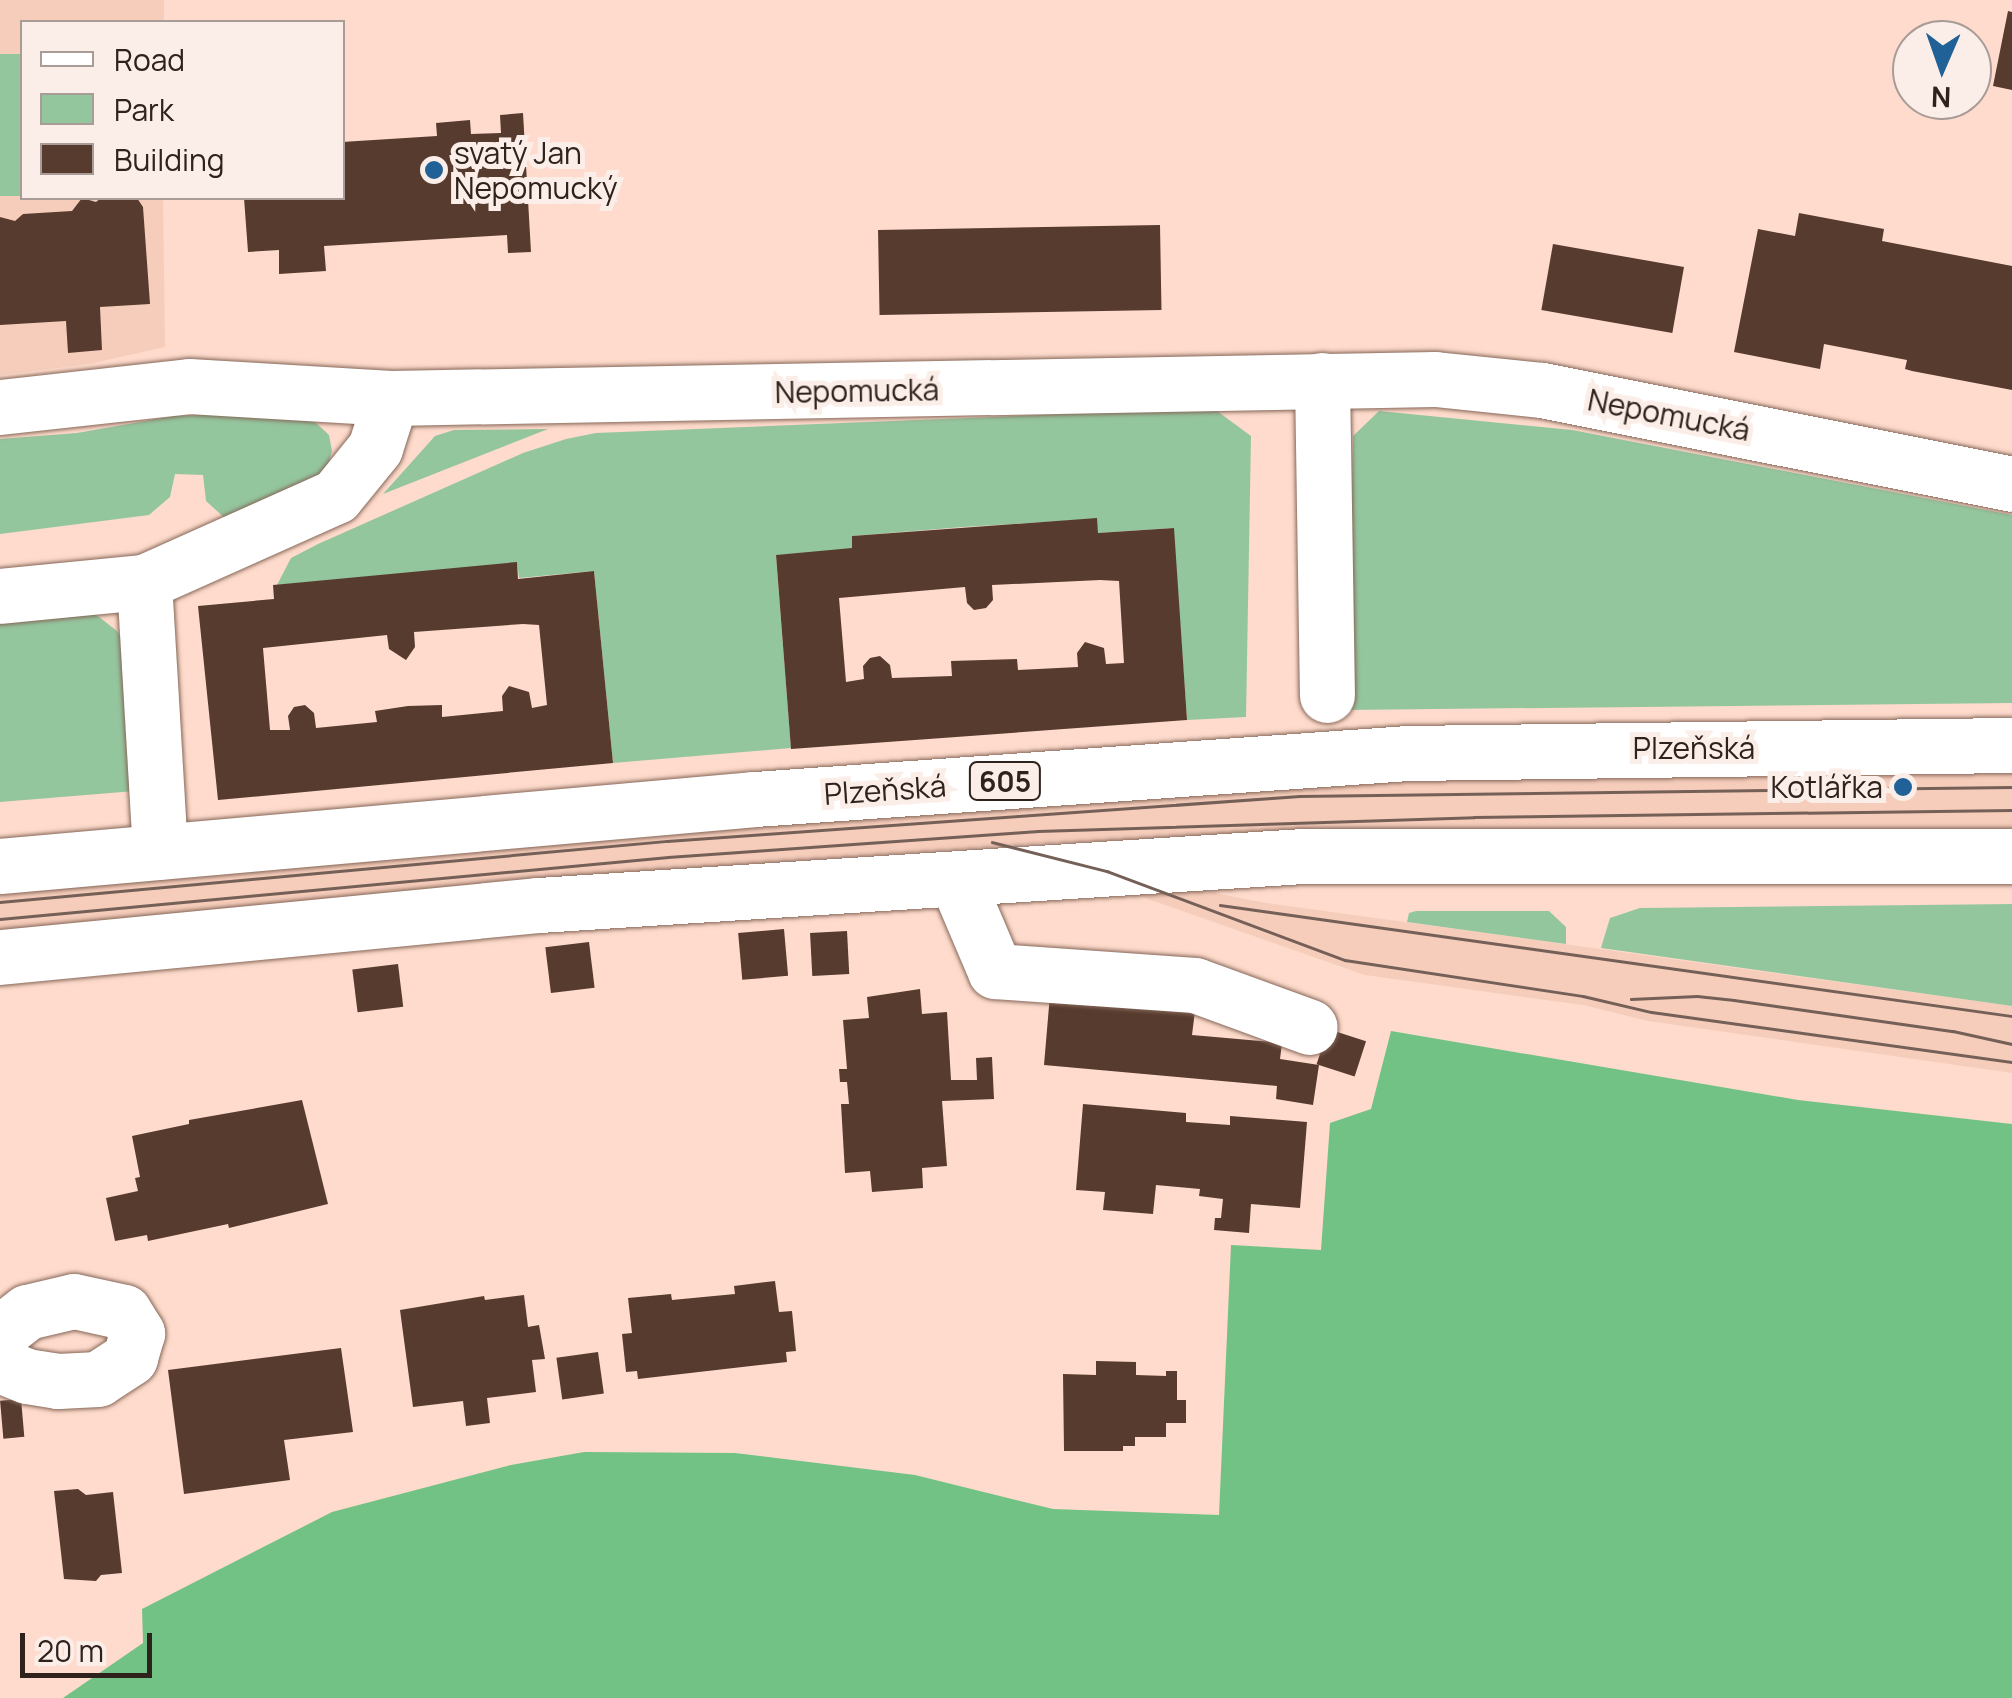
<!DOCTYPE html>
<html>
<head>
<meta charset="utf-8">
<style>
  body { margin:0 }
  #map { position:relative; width:2012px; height:1698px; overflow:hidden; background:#fedbcc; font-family:Manrope,sans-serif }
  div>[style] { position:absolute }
  .built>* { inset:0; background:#f6cdbb }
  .green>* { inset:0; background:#94c69e; transform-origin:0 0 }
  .forest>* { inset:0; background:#72c285 }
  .building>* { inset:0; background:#563b2e; transform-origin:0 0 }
  .roads { filter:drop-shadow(0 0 2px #856759) drop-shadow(0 0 2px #856759) }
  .minor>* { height:55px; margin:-27.5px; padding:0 27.5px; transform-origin:27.5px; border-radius:27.5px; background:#fff }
  .major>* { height:55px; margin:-27.5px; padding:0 27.5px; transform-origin:27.5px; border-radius:27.5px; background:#fff }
  .tram>* { height:2.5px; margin:-1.25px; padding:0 1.25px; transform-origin:1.25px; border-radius:1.25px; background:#756058 }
  .dots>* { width:28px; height:28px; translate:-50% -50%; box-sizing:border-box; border:5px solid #fbede7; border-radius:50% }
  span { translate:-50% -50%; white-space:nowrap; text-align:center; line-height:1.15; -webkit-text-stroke:10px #fbede7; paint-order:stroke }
  .shield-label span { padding:2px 8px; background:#fbede7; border:2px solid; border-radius:8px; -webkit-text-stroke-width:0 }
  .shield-label { font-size:28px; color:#2f221d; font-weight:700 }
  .poi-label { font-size:30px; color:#2f221d }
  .left { translate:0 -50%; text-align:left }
  .right { translate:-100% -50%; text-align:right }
  .street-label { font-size:30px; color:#2f221d }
  .legend { position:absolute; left:20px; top:20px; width:325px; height:180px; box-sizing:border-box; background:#fbede7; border:2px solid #a99c96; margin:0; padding:12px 18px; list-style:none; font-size:30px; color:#2f221d }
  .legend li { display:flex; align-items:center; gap:20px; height:50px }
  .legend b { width:50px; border:2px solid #a99c96 }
  .north { position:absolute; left:1892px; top:20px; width:100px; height:100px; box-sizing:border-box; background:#fbede7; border:2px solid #a99c96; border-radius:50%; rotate:182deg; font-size:28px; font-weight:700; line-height:40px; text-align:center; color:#2f221d }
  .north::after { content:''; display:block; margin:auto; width:35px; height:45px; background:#206297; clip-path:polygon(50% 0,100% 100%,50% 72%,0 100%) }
  .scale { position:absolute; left:20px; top:1633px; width:132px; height:45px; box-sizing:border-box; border:5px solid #2f221d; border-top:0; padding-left:12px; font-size:30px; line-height:35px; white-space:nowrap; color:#2f221d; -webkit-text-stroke:8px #fbede7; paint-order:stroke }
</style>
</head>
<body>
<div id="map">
  <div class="built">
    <div style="clip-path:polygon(0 0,164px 0,164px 22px,22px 22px,22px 198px,163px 198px,165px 347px,89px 364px,0 375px)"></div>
    <div style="clip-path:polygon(2012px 766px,2012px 835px,1319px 833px,1039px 843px,669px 870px,0 931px,0 889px,294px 861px,1300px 783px)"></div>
    <div style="clip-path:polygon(1175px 885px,1260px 902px,2012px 1006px,2012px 1073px,1648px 1021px,1583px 1005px,1365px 975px,1117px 888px)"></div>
  </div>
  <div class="green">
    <div style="left:22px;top:54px;width:142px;height:22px;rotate:90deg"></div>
    <div style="clip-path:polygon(1213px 408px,1251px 436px,1246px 717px,1187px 720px,1173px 528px,1098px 533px,1096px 519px,963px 527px,853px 536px,852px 550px,776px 556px,791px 748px,613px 763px,594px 571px,519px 578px,517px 563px,277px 585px,291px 558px,318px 544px,523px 453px,566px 439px,596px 433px)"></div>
    <div style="clip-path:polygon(1379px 411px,1572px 430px,2012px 515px,2012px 703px,1348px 710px,1353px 436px)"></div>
    <div style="clip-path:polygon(287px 412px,313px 420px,329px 435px,332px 451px,328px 465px,321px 477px,228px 521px,206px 501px,203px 475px,175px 474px,170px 497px,149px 515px,0 534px,0 439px,77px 433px,174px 416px)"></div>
    <div style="clip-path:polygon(548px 429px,383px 494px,435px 436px,454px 430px)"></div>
    <div style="clip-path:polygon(85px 606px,117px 631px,128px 650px,135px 791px,0 802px,0 614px)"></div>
    <div style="clip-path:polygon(2012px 904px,2012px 1006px,1601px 948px,1610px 918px,1640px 908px)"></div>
    <div style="clip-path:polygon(1416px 911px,1549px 911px,1566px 927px,1566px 944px,1407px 922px,1409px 913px)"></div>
  </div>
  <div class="forest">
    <div style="clip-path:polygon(1391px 1031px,1798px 1100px,2012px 1124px,2012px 1698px,63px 1698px,143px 1643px,142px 1609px,332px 1512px,511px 1465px,584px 1452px,735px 1453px,915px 1475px,1053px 1509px,1219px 1515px,1231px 1245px,1321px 1250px,1330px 1123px,1371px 1109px)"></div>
  </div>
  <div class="building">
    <div style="clip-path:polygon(2008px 11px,2012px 12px,2012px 90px,1993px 86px)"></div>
    <div style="clip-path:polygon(523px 113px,531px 252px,508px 253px,507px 235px,324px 246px,326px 271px,279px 274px,279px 250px,248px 252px,244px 198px,342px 198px,342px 142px,437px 136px,436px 123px,470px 120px,471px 134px,501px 133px,500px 115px)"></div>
    <div style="clip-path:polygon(82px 198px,96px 202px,101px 198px,137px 198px,143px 207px,150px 304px,100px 307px,102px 350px,68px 353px,66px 321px,0 325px,0 217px,15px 221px,23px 214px,72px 211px)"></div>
    <div style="clip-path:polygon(1799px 213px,1884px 229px,1882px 241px,2012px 266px,2012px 390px,1912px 371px,1905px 369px,1907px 360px,1824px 344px,1820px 369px,1734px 352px,1758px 229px,1795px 236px)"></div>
    <div style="left:1160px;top:225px;width:85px;height:282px;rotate:89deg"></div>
    <div style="left:1553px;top:244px;width:133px;height:67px;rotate:10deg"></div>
    <div style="clip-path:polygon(evenodd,1097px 518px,1098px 533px,1174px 528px,1187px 720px,791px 749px,776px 555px,852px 548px,852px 536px,1097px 518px,1100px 580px,1119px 581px,1124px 663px,1106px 664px,1104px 648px,1085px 642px,1077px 653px,1078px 667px,1018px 670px,1017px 659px,951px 661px,952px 676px,892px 678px,890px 665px,880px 656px,870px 658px,863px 666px,864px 679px,846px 682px,839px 598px,965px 587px,967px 603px,974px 610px,986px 608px,993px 600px,992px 585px,1100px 580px)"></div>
    <div style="clip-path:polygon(evenodd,517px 562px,518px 579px,594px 571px,613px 763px,218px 800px,198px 606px,274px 599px,273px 585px,517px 562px,523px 624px,539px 625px,547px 705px,532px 708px,529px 692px,509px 686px,502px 696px,503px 711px,442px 717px,442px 705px,408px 706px,375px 711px,377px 722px,316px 728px,314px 713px,305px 705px,294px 707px,288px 716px,290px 730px,270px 730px,263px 648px,387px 635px,389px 649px,406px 660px,415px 647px,414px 632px,523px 624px)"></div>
    <div style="left:784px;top:929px;width:47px;height:46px;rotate:85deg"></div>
    <div style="left:847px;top:931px;width:43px;height:37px;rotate:87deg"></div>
    <div style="left:589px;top:942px;width:46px;height:44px;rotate:83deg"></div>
    <div style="left:398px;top:964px;width:43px;height:46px;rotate:83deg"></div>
    <div style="clip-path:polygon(1051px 983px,1197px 995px,1192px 1035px,1282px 1043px,1280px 1059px,1319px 1065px,1313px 1105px,1276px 1099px,1277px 1086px,1044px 1065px)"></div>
    <div style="clip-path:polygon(920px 989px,922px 1014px,947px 1012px,951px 1080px,977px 1080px,976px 1058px,992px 1057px,994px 1099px,942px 1101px,947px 1166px,922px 1168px,923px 1188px,872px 1192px,870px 1171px,845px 1173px,841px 1104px,849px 1104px,847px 1082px,840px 1082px,839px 1069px,847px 1069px,843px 1020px,869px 1018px,867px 997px)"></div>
    <div style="left:1328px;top:1029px;width:40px;height:37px;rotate:18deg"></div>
    <div style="clip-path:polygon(302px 1100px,328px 1204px,229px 1228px,228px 1224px,148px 1241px,147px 1235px,115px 1241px,106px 1198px,138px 1191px,135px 1178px,140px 1177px,132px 1136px,189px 1124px,189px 1120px)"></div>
    <div style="clip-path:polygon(1083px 1104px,1186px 1113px,1186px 1122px,1230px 1125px,1230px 1116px,1307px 1122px,1300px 1208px,1251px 1204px,1249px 1233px,1214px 1230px,1215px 1218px,1221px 1218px,1223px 1199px,1199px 1196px,1200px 1189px,1156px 1185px,1153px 1214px,1103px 1210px,1105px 1192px,1076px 1190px)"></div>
    <div style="clip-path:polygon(775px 1281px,779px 1312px,792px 1311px,796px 1351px,786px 1352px,787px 1362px,638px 1379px,637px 1371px,626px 1372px,622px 1334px,632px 1333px,628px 1298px,671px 1294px,672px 1300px,735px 1294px,734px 1286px)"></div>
    <div style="clip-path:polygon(524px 1295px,528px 1327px,539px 1325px,545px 1359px,532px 1360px,536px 1392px,487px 1398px,490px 1423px,466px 1426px,463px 1401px,413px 1407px,400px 1310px,484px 1296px,485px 1300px)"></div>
    <div style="clip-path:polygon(341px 1348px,353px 1432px,284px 1440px,290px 1480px,184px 1494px,168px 1370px)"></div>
    <div style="left:598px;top:1352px;width:42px;height:42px;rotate:82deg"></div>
    <div style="clip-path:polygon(1096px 1361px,1136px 1362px,1136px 1375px,1166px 1376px,1166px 1371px,1177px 1371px,1177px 1400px,1186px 1400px,1186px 1423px,1166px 1423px,1166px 1437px,1135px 1437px,1135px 1446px,1123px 1446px,1123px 1451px,1064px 1451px,1063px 1374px,1096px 1375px)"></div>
    <div style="left:21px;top:1399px;width:38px;height:21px;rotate:85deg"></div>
    <div style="clip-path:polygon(78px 1489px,86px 1495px,113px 1492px,122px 1573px,101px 1575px,96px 1581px,64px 1579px,54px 1491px)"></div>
  </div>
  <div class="roads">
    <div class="minor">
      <div style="left:1322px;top:380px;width:315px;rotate:89.1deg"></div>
      <div style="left:0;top:407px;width:190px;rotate:-6.3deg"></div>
      <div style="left:189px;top:386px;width:202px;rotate:3.4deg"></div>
      <div style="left:391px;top:398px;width:1044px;rotate:-1.04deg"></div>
      <div style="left:1435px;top:379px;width:108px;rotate:5.9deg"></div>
      <div style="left:1542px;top:390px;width:479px;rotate:11.3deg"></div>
      <div style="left:144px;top:582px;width:210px;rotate:-24.1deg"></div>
      <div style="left:336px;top:496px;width:62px;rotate:-50.9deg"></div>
      <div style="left:375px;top:448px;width:52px;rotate:-72.3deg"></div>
      <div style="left:0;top:596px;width:145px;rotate:-5.6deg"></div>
      <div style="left:144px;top:582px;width:270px;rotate:86.6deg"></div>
      <div style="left:956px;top:879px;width:100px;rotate:67deg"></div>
      <div style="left:995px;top:971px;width:200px;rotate:4deg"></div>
      <div style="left:1195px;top:985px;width:122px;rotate:20.1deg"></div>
      <div style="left:0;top:1333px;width:34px;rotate:-38deg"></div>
      <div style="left:27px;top:1312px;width:48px;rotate:-13.2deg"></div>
      <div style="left:74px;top:1301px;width:51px;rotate:12.4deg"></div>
      <div style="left:124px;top:1312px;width:25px;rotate:58deg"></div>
      <div style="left:137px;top:1333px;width:26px;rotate:106deg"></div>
      <div style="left:130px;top:1358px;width:38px;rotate:147deg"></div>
      <div style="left:98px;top:1379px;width:40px;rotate:177.1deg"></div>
      <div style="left:58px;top:1381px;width:31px;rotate:-171deg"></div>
      <div style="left:27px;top:1376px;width:29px;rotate:-158deg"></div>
    </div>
    <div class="major">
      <div style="left:0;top:866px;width:758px;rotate:-5.07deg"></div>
      <div style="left:755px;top:799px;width:655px;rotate:-4.03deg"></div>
      <div style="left:1408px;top:753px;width:604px;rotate:-0.76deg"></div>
      <div style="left:0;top:957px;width:542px;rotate:-5.51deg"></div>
      <div style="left:539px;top:905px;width:766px;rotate:-3.67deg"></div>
      <div style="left:1303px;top:856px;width:709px"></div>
    </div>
  </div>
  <div class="tram">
    <div style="left:992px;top:842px;width:119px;rotate:14.2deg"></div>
    <div style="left:1107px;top:871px;width:254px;rotate:20.5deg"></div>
    <div style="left:1345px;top:960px;width:241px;rotate:8.6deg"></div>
    <div style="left:1583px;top:996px;width:70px;rotate:13.2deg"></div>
    <div style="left:1651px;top:1012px;width:364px;rotate:7.9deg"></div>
    <div style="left:0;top:902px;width:670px;rotate:-5.23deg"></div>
    <div style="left:667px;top:841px;width:634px;rotate:-4.07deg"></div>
    <div style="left:1299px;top:796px;width:713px;rotate:-0.72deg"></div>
    <div style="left:1220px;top:905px;width:800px;rotate:7.98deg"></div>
    <div style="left:0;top:919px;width:671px;rotate:-5.3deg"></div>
    <div style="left:668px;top:857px;width:371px;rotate:-4deg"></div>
    <div style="left:1038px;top:831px;width:436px;rotate:-1.8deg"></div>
    <div style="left:1474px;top:817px;width:538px;rotate:-0.75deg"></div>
    <div style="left:1631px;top:999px;width:66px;rotate:-2.6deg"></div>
    <div style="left:1697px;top:996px;width:37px;rotate:6deg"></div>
    <div style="left:1734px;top:1000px;width:221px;rotate:8.1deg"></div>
    <div style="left:1953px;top:1031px;width:60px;rotate:12.4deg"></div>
  </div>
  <div class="dots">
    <div style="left:434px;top:170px;background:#206297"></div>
    <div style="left:1903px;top:787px;background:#206297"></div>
  </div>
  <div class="shield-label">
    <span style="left:1005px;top:781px">605</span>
  </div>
  <div class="poi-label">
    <span class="left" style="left:454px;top:170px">svatý Jan<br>Nepomucký</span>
    <span class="right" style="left:1883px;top:787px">Kotlářka</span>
  </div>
  <div class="street-label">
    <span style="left:857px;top:391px;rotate:-1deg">Nepomucká</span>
    <span style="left:1669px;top:415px;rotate:11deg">Nepomucká</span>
    <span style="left:1694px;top:748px">Plzeňská</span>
    <span style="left:885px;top:790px;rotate:-4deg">Plzeňská</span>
  </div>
  <ul class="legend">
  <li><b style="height:12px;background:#fff"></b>Road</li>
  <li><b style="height:28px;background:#94c69e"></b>Park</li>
  <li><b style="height:28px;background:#563b2e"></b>Building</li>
  </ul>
  <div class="north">N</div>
  <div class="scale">20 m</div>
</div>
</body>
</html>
